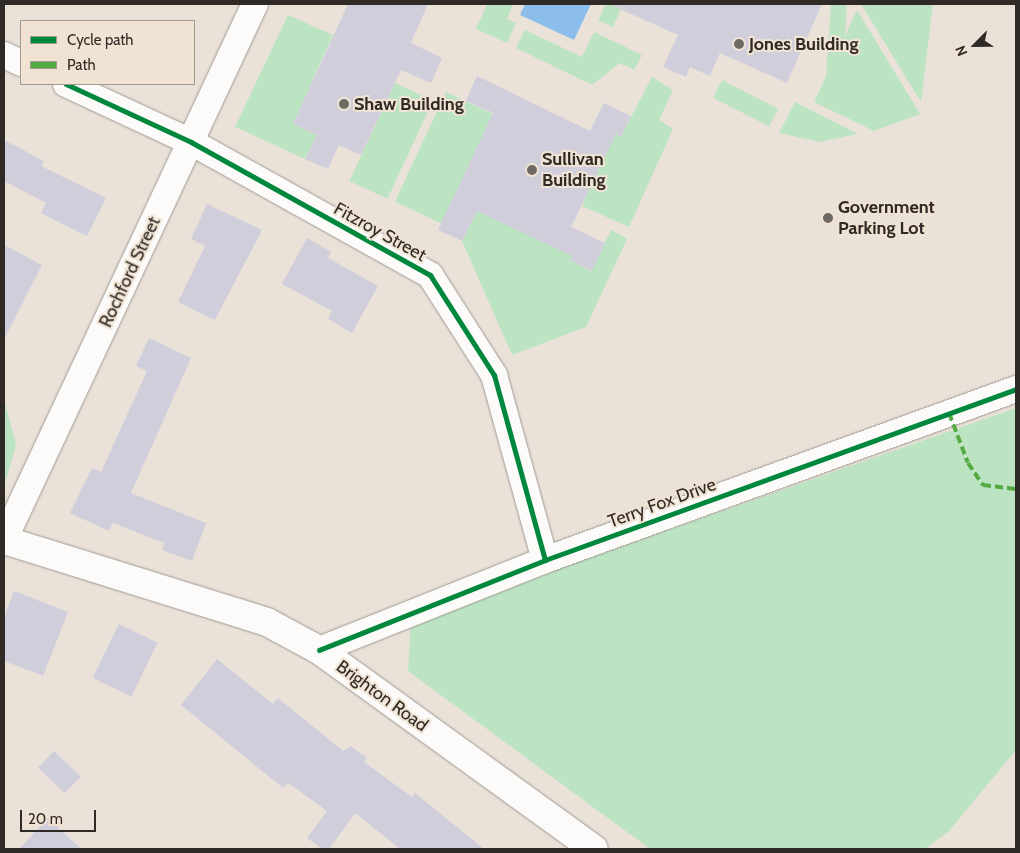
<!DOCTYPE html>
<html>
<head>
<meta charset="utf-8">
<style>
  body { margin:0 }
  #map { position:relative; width:1020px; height:853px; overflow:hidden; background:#eae2d9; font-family:Cabin,sans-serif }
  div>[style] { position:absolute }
  .green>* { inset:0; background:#bde4c2; transform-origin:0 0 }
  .water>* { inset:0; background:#8cbeec }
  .building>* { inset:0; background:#d1cedb; transform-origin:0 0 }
  .roads { filter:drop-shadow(0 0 1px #a09a94) drop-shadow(0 0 1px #a09a94) }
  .street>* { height:26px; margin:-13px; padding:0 13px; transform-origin:13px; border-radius:13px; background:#fcfbf9 }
  .secondary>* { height:28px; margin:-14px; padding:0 14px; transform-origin:14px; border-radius:14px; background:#fcfbf9 }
  .quiet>* { height:4px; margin-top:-2px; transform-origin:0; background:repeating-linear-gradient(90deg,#54ab44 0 8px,transparent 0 12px) }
  .cycleway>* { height:5px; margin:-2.5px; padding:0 2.5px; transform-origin:2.5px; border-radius:2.5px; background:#00873e }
  .dots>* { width:14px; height:14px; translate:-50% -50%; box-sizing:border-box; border:2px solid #f0e3d3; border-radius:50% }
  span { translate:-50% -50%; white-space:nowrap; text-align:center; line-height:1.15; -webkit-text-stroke:4px #f0e3d3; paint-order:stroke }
  .poi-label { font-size:18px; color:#2f2a25; font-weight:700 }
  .left { translate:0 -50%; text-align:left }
  .street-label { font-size:18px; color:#2f2a25 }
  .frame { position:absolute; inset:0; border:5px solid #2f2a25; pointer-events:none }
  .legend { position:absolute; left:20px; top:20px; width:175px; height:65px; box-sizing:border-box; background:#f0e3d3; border:1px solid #a3998d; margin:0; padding:6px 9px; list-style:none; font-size:15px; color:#2f2a25 }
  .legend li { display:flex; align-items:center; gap:10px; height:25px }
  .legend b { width:25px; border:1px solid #a3998d }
  .north { position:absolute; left:950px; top:20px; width:50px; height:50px; -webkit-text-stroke:4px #f0e3d3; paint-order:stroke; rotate:247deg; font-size:14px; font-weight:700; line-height:20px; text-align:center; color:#2f2a25 }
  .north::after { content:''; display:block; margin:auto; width:18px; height:22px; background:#2f2a25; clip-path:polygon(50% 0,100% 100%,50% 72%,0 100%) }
  .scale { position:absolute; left:20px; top:810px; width:76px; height:22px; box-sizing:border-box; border:2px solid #2f2a25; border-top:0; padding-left:6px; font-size:15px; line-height:18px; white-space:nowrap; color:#2f2a25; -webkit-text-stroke:4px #f0e3d3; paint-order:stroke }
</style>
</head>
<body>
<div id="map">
  <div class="green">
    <div style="clip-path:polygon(487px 4px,513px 4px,507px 19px,516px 23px,507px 43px,476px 29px)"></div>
    <div style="clip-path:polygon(606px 4px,623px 4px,613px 27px,598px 20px)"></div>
    <div style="left:831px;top:4px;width:16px;height:94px;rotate:4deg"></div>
    <div style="clip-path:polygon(861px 4px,933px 4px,921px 102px)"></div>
    <div style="clip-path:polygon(857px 10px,920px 114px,874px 131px,814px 102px)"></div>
    <div style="clip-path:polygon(288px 15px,333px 35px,293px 124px,317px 135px,305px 159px,235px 127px)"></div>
    <div style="clip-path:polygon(525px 30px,582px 57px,594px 32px,642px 55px,634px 70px,620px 63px,592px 85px,516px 48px)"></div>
    <div style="clip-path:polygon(652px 77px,673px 90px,659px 120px,673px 129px,629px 227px,582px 206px,613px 133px,621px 136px)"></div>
    <div style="left:722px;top:80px;width:63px;height:20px;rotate:27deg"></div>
    <div style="left:395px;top:83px;width:42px;height:108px;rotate:25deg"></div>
    <div style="left:446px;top:92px;width:52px;height:121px;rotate:25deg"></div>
    <div style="clip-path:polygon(795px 102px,858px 134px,820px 142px,779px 133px)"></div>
    <div style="clip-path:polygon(477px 211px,576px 248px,570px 260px,591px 271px,611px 230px,627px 239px,586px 327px,512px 355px,462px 241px)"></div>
    <div style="clip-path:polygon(4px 398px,16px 445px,4px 488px)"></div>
    <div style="clip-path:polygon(1016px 408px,1016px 750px,949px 831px,925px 849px,650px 849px,408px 671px,411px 620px)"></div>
  </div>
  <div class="water">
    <div style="clip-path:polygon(525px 4px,591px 4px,574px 40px,520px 15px)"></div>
  </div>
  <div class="building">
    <div style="clip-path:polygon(348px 4px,428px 4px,411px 43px,442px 58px,431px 83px,401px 70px,361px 155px,339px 145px,328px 169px,305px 159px,317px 135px,293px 124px)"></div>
    <div style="clip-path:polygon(609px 4px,822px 4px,787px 83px,720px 53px,710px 76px,690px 67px,686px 77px,663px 67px,678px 35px)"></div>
    <div style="clip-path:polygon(477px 76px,590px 131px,604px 103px,631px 116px,621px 137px,616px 134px,571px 227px,605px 243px,592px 271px,570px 260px,572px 256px,477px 211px,462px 241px,438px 230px,493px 113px,466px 101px)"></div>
    <div style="clip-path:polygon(4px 140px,44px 161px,41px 166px,106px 198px,87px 236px,41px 213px,46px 203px,4px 181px)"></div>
    <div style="clip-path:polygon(207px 204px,262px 230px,215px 320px,178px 302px,205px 246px,191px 239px)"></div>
    <div style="clip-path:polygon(307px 238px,331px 252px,328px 258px,378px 286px,352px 333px,328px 319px,332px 311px,282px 284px)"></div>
    <div style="clip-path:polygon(4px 245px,42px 265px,4px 339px)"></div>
    <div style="clip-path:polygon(149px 338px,191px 358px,131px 493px,206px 523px,192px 561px,162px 550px,164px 543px,113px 523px,109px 531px,70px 513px,92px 468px,101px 472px,147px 371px,136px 366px)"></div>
    <div style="clip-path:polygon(14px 591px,68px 612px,43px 676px,4px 661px,4px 618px)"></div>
    <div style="left:119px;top:624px;width:43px;height:60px;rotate:26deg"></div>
    <div style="clip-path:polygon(217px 659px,273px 704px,278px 698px,343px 751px,351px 746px,367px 758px,364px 762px,412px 797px,415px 793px,484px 849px,400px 849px,355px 813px,329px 849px,322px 849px,307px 838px,327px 811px,288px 783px,283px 788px,181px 705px)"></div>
    <div style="left:54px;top:751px;width:37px;height:23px;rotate:44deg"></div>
    <div style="clip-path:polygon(48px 818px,81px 849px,19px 849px)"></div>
  </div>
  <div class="roads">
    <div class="street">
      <div style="left:4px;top:55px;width:19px;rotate:25deg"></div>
      <div style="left:66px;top:84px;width:138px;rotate:24.9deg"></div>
      <div style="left:191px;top:142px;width:274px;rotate:29.1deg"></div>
      <div style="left:430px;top:275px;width:119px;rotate:57.4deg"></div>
      <div style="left:494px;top:375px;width:192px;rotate:74.6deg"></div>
      <div style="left:4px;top:540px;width:592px;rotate:-64.91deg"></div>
      <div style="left:319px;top:650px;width:243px;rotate:-21.7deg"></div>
      <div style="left:545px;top:560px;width:501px;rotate:-19.95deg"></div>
    </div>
    <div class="secondary">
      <div style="left:4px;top:540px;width:275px;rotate:17.3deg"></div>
      <div style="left:267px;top:622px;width:59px;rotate:28.3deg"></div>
      <div style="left:319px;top:650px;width:339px;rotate:35.9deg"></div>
    </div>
  </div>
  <div class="quiet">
    <div style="left:949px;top:413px;width:53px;rotate:69.2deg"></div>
    <div style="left:968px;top:463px;width:27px;rotate:56deg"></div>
    <div style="left:983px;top:485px;width:33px;rotate:7deg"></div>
  </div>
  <div class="cycleway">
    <div style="left:66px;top:84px;width:138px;rotate:24.9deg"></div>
    <div style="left:191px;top:142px;width:274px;rotate:29.1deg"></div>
    <div style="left:430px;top:275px;width:119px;rotate:57.4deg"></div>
    <div style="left:494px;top:375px;width:192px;rotate:74.6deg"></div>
    <div style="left:319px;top:650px;width:243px;rotate:-21.7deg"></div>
    <div style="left:545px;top:560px;width:501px;rotate:-19.95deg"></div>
  </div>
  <div class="dots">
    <div style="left:739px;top:44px;background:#706a64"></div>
    <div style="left:344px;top:104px;background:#706a64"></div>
    <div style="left:532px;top:170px;background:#706a64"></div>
    <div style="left:828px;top:218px;background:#706a64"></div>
  </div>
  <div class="poi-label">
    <span class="left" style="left:749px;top:44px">Jones Building</span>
    <span class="left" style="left:354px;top:104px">Shaw Building</span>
    <span class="left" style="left:542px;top:170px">Sullivan<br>Building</span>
    <span class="left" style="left:838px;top:218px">Government<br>Parking Lot</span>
  </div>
  <div class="street-label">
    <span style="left:380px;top:232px;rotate:29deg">Fitzroy Street</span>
    <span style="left:130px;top:272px;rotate:-65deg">Rochford Street</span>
    <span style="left:662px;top:503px;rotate:-20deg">Terry Fox Drive</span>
    <span style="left:382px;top:696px;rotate:36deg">Brighton Road</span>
  </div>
  <div class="frame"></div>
  <ul class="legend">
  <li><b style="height:6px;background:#00873e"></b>Cycle path</li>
  <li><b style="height:6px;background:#54ab44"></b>Path</li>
  </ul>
  <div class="north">N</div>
  <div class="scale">20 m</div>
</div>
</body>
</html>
